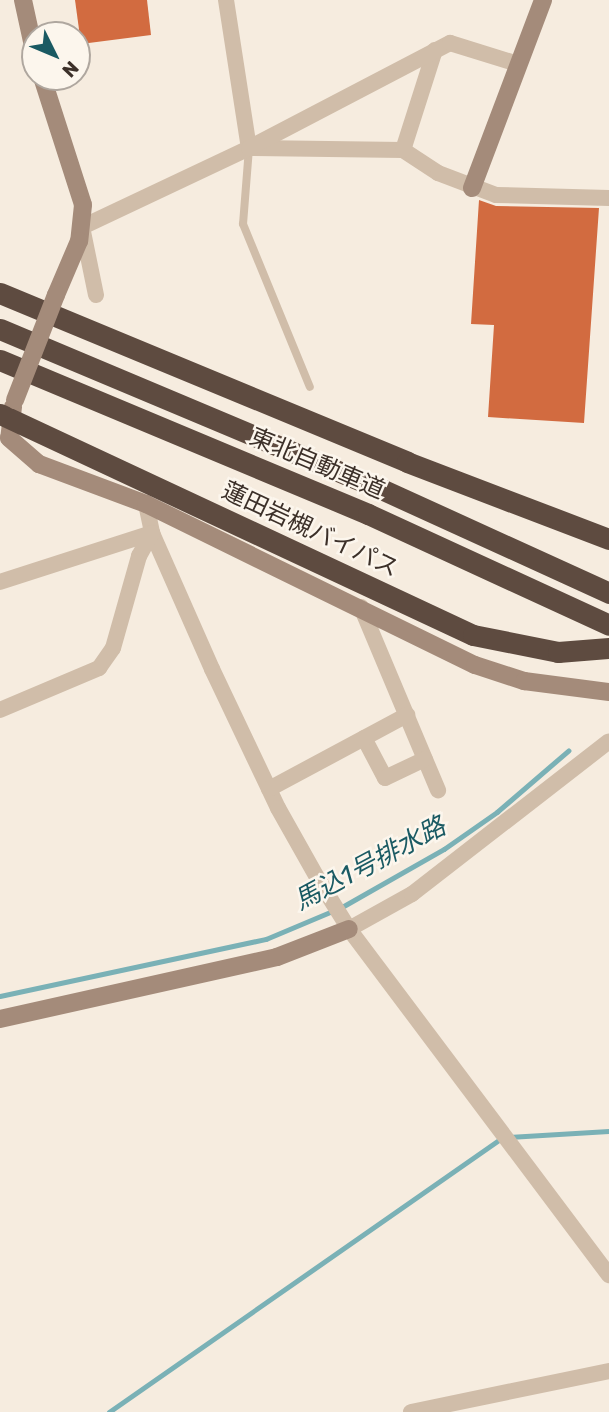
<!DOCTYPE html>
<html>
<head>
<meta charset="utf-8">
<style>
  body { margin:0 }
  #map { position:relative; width:609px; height:1412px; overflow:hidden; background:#f6ecdf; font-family:Rubik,"Noto Sans JP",sans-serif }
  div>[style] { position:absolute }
  .stream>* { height:4.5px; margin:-2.25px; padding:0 2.25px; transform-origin:2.25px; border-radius:2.25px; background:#7ab1b6 }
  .building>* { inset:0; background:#d26b40 }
  .lane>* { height:8px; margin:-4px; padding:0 4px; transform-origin:4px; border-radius:4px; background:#d0bda9 }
  .street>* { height:16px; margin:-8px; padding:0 8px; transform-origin:8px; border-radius:8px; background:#d0bda9 }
  .secondary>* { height:18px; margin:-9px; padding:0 9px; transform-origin:9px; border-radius:9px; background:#a48b7a }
  .highway>* { height:21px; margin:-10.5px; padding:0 10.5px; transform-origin:10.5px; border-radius:10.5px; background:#5e4b40 }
  .secondary-bridge>* { height:18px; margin:-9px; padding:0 9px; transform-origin:9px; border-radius:9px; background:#a48b7a }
  span { translate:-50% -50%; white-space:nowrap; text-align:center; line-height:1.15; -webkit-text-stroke:5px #fcf6ed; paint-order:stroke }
  .street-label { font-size:24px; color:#3c3029 }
  .water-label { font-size:26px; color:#1a5a63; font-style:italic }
  .north { position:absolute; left:21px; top:21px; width:70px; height:70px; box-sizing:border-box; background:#fcf6ed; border:2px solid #afa79f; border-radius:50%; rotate:133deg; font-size:19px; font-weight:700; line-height:28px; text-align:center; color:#3c3029 }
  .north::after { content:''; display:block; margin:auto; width:24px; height:32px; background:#1a5a63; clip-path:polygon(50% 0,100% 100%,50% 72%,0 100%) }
</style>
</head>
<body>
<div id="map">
  <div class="stream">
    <div style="left:0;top:996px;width:272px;rotate:-12.1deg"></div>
    <div style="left:266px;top:939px;width:82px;rotate:-22.8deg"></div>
    <div style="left:342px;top:907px;width:117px;rotate:-29.6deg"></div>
    <div style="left:444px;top:849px;width:65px;rotate:-34.9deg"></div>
    <div style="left:497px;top:812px;width:94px;rotate:-40.7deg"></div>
    <div style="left:509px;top:1137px;width:100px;rotate:-3.4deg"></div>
    <div style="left:109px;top:1412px;width:477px;rotate:-34.9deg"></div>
  </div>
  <div class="building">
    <div style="clip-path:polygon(75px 0,147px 0,151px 35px,81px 44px)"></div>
    <div style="clip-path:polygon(479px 200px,496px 206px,599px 208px,584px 423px,488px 417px,494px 325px,471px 324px)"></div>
  </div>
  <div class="lane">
    <div style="left:249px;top:148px;width:76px;rotate:94.5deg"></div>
    <div style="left:243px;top:224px;width:176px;rotate:67.7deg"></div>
  </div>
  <div class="street">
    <div style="left:226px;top:0;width:150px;rotate:81.2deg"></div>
    <div style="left:252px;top:148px;width:151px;rotate:0.8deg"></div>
    <div style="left:403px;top:150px;width:42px;rotate:33.3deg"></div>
    <div style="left:438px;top:173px;width:62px;rotate:20.8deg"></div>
    <div style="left:496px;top:195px;width:113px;rotate:1.5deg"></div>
    <div style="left:403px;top:150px;width:105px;rotate:-72.3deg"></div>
    <div style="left:96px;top:295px;width:69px;rotate:-101.6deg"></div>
    <div style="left:82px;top:227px;width:185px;rotate:-25.3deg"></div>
    <div style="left:249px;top:148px;width:227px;rotate:-27.6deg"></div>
    <div style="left:450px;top:43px;width:71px;rotate:17.2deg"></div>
    <div style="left:146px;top:504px;width:30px;rotate:78deg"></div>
    <div style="left:152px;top:533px;width:149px;rotate:66.2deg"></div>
    <div style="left:212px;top:669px;width:154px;rotate:64.6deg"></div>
    <div style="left:278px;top:808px;width:81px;rotate:60.6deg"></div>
    <div style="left:318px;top:879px;width:59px;rotate:58.2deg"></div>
    <div style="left:349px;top:929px;width:433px;rotate:53.1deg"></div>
    <div style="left:0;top:582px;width:160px;rotate:-17.9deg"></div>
    <div style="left:361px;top:607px;width:199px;rotate:67.2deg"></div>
    <div style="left:0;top:710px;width:108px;rotate:-23deg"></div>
    <div style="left:99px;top:668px;width:24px;rotate:-55deg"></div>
    <div style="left:113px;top:648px;width:96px;rotate:-74.2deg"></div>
    <div style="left:139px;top:556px;width:26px;rotate:-61deg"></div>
    <div style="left:364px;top:738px;width:45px;rotate:62.3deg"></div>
    <div style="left:385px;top:778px;width:44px;rotate:-25.4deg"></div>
    <div style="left:269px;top:789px;width:157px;rotate:-28.2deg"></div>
    <div style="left:349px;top:929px;width:72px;rotate:-29.1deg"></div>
    <div style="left:412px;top:894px;width:249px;rotate:-37.8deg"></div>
    <div style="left:411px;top:1412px;width:202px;rotate:-11.7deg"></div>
  </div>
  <div class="secondary">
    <div style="left:23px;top:0;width:56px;rotate:77.7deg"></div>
    <div style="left:42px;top:77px;width:134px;rotate:72.2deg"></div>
    <div style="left:83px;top:205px;width:36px;rotate:96deg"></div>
    <div style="left:79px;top:241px;width:59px;rotate:113.1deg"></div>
    <div style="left:472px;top:188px;width:201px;rotate:-69.3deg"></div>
    <div style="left:13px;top:407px;width:31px;rotate:97deg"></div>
    <div style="left:9px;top:438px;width:40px;rotate:41deg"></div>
    <div style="left:39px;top:464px;width:114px;rotate:20.5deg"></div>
    <div style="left:146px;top:504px;width:366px;rotate:26.1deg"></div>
    <div style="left:475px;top:665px;width:52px;rotate:18.1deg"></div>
    <div style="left:524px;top:681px;width:86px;rotate:7.4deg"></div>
    <div style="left:0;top:1019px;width:284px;rotate:-12.6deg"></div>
    <div style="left:277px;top:957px;width:77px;rotate:-21.3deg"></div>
  </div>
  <div class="highway">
    <div style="left:0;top:293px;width:441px;rotate:22.5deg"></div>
    <div style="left:407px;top:462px;width:216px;rotate:20.9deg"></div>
    <div style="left:0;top:329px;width:411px;rotate:22.8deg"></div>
    <div style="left:379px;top:488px;width:253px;rotate:24.5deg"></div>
    <div style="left:0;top:360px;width:399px;rotate:22.7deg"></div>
    <div style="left:368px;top:514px;width:265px;rotate:24.7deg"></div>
    <div style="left:0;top:414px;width:522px;rotate:25.04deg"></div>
    <div style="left:473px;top:635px;width:87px;rotate:11.3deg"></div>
    <div style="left:558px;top:652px;width:51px;rotate:-4.5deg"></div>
  </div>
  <div class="secondary-bridge">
    <div style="left:15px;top:400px;width:113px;rotate:-68.7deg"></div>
  </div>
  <div class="street-label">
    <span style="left:317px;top:464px;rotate:23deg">東北自動車道</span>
    <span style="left:310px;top:530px;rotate:25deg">蓮田岩槻バイパス</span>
  </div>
  <div class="water-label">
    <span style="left:370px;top:864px;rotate:-28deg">馬込1号排水路</span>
  </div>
  <div class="north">N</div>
</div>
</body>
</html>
